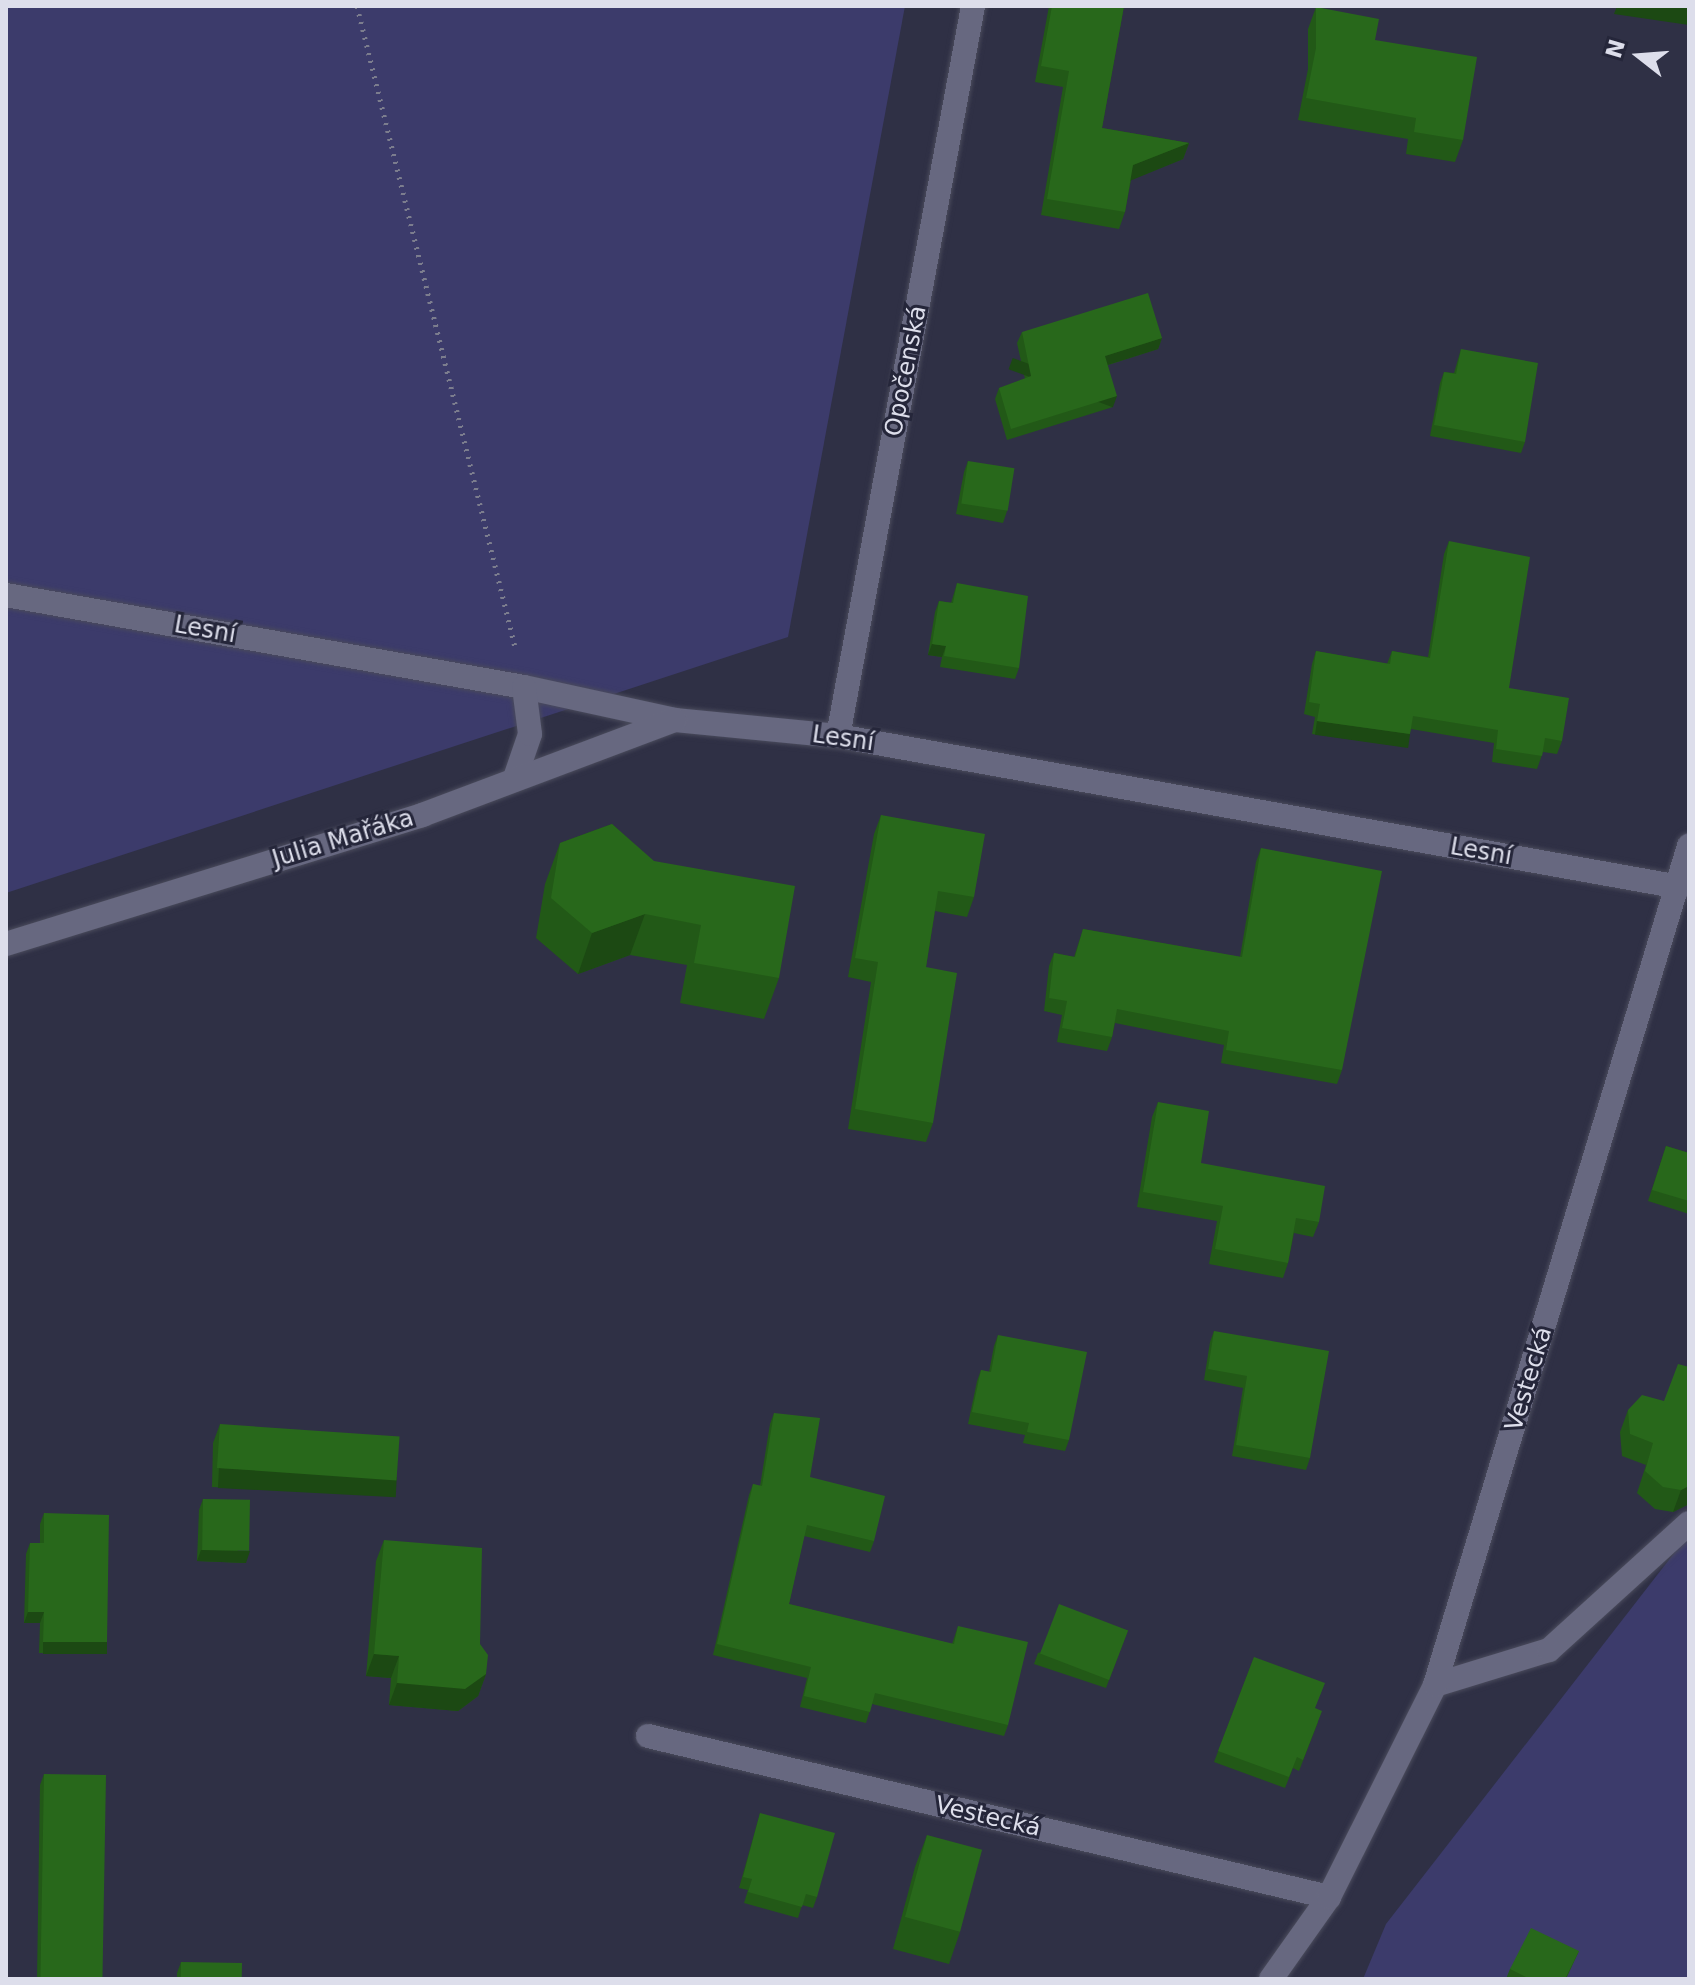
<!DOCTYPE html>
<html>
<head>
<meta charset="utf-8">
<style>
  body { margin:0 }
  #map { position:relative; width:1695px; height:1985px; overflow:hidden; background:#2f3045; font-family:"DejaVu Sans",sans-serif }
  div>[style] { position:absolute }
  .green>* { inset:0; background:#3c3b6b }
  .path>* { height:5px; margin-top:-2.5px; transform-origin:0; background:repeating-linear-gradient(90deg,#7c7d8e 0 2px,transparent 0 8px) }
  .roads { filter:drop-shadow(0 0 2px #4a4b5c) drop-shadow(0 0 2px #4a4b5c) }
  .street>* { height:24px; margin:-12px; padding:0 12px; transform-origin:12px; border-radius:12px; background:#676880 }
  .secondary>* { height:24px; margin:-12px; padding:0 12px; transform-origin:12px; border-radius:12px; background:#676880 }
  .wall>* { inset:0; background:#225917 }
  .shaded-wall>* { inset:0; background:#1c4913; transform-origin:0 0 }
  .building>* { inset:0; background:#28681b; transform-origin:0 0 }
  span { translate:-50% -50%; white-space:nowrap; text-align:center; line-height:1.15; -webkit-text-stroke:6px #25263a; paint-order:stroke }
  .street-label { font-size:24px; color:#dddeeb }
  .frame { position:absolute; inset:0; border:8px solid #dddeeb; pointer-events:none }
  .north { position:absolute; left:1599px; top:16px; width:80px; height:80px; -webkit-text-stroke:6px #25263a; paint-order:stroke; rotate:287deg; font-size:22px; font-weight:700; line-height:32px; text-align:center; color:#dddeeb }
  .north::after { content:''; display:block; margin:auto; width:28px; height:36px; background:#dddeeb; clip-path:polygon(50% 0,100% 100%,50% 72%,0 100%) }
</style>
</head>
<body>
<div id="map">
  <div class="green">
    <div style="clip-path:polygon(6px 6px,905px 6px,788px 637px,6px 893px)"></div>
    <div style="clip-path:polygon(1689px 1534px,1689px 1979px,1363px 1979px,1386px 1924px)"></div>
  </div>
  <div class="path">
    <div style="left:357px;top:6px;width:660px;rotate:76.15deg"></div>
  </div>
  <div class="roads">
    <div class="street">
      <div style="left:6px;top:595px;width:526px;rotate:10.07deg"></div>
      <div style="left:524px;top:687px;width:155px;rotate:12.3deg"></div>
      <div style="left:675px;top:720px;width:164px;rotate:5.6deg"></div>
      <div style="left:838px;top:736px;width:855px;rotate:10.17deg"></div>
      <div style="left:838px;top:736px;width:742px;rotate:-79.52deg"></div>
      <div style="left:516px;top:775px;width:43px;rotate:-71.1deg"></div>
      <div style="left:530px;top:734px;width:47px;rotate:-97.3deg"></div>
      <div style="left:6px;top:944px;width:436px;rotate:-17.2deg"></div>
      <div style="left:422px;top:815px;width:270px;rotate:-20.6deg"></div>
      <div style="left:1435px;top:1685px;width:119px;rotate:-17.1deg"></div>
      <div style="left:1549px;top:1650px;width:189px;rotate:-42.2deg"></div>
      <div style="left:648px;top:1736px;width:700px;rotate:13.3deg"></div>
    </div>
    <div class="secondary">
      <div style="left:1271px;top:1979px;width:100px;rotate:-54.7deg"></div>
      <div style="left:1329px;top:1897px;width:237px;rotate:-63.4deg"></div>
      <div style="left:1435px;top:1685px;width:877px;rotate:-73.16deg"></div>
    </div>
  </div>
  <div class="wall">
    <div style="clip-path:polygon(1049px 6px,1124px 6px,1102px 128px,1189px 143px,1183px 159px,1131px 180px,1125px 212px,1119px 229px,1041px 215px,1063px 87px,1035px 82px)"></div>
    <div style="clip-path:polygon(1316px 7px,1375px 40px,1463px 140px,1455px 162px,1406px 154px,1408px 139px,1298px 120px,1308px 69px,1308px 29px)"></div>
    <div style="clip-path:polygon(1022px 332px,1162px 338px,1158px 349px,1108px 365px,1113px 407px,1007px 440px,995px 399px,999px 388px,1025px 379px,1017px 343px)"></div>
    <div style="clip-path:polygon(1461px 349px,1525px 442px,1521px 453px,1430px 436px,1440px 383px,1444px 372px,1454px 373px)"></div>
    <div style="clip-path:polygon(968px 461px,1007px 511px,1003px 523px,956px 514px,964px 472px)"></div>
    <div style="clip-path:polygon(1449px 541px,1509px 688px,1562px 741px,1557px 754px,1543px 752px,1537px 769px,1492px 762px,1494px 743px,1411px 729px,1406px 747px,1312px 734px,1315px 717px,1304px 714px,1312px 664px,1316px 651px,1387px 664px,1392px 651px,1428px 657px,1444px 554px)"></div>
    <div style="clip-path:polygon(957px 583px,1019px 668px,1015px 679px,940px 667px,942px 657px,928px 655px,935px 612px,939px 601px,951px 603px)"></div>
    <div style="clip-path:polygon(881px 815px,974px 897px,967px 917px,935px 911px,926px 967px,933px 1123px,926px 1142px,848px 1129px,871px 982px,848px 977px,874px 834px)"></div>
    <div style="clip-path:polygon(612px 824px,779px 978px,764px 1019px,680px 1003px,687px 965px,630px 955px,578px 974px,536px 938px,545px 884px,560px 843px)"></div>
    <div style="clip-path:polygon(1261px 848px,1342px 1070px,1337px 1084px,1221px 1063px,1224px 1045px,1115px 1023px,1112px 1037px,1107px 1051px,1057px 1042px,1062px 1015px,1044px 1011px,1049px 966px,1054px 953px,1074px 957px,1083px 929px,1240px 957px,1256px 862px)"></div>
    <div style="clip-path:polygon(1158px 1102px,1201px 1163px,1319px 1222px,1313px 1237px,1294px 1233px,1288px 1263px,1283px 1278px,1209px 1264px,1217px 1221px,1137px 1207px,1152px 1117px)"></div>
    <div style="clip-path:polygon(1666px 1146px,1689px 1153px,1689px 1214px,1648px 1201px)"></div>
    <div style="clip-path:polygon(1214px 1331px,1310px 1458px,1306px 1470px,1232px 1456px,1243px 1388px,1204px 1380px,1210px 1342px)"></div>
    <div style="clip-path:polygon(998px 1335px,1069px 1440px,1065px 1451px,1023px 1443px,1025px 1435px,968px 1424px,977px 1381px,981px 1370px,989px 1372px,994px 1346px)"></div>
    <div style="clip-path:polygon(1664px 1401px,1689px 1504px,1673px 1512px,1655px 1509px,1637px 1493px,1646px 1465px,1622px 1456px,1620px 1432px,1628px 1410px)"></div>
    <div style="clip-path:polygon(774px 1413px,810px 1477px,874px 1541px,870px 1552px,804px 1536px,789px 1604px,952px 1644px,958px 1626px,1008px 1725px,1004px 1736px,872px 1704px,866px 1723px,800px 1707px,807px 1678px,713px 1655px,749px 1495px,753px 1484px,760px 1486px,770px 1424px)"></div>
    <div style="clip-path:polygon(220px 1424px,390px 1496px,212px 1487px,213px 1443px)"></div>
    <div style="clip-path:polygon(203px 1499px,246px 1563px,197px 1561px,199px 1510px)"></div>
    <div style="clip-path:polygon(44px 1513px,103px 1653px,39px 1653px,40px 1623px,24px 1623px,26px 1554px,30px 1543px,40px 1543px,40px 1524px)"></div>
    <div style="clip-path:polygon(384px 1540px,480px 1644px,486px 1674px,478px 1696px,458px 1711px,389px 1705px,391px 1678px,366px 1676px,376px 1561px)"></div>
    <div style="clip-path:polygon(1128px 1630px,1106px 1688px,1034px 1664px,1038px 1653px)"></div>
    <div style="clip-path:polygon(1254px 1657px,1315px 1708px,1318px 1722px,1299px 1771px,1293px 1768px,1285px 1788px,1214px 1762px)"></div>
    <div style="clip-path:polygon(44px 1774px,99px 1979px,37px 1979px,40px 1785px)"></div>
    <div style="clip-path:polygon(760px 1813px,817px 1897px,813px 1908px,802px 1905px,798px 1918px,744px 1903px,748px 1890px,739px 1888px)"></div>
    <div style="clip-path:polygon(927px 1835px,960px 1932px,949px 1964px,893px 1949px,915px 1867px)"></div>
    <div style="clip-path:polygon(1579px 1951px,1566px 1979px,1506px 1979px,1510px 1969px)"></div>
    <div style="clip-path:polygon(181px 1962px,242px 1979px,177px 1979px,177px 1973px)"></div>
  </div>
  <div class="shaded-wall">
    <div style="clip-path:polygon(1617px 6px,1689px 6px,1689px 25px,1614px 14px)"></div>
    <div style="clip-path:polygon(1189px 143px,1183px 159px,1127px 182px,1133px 165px)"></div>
    <div style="clip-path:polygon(1162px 338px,1158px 349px,1101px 367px,1105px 356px)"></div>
    <div style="left:1117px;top:396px;width:12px;height:111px;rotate:110deg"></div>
    <div style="clip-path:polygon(932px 644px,946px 646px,942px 657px,928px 655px)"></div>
    <div style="left:1317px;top:721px;width:94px;height:14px;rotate:8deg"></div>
    <div style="clip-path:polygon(645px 914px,630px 955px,578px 974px,592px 933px)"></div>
    <div style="left:219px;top:1468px;width:178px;height:20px;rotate:3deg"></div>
    <div style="clip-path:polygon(1689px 1486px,1689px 1504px,1673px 1512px,1681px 1490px)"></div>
    <div style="clip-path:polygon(201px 1550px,250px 1551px,246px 1563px,197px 1561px)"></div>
    <div style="clip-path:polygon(28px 1612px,44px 1612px,40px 1623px,24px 1623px)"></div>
    <div style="left:43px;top:1642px;width:64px;height:12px"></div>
    <div style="clip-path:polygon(374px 1654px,399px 1656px,391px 1678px,366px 1676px)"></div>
    <div style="clip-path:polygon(486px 1674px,478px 1696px,458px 1711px,389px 1705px,397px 1683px)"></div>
  </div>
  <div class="building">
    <div style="clip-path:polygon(1052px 6px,1124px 6px,1102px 128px,1189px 143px,1133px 165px,1125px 212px,1047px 199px,1069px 71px,1041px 66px)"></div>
    <div style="clip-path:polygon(1316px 7px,1379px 19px,1375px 40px,1477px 57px,1463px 140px,1414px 132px,1416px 118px,1306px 98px,1316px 48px)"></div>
    <div style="clip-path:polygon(1148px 293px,1162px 338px,1105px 356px,1117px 396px,1011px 429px,999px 388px,1031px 376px,1022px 332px)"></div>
    <div style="clip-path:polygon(1461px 349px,1538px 363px,1525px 442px,1434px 425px,1444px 372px,1456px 374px)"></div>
    <div style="left:968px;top:461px;width:47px;height:43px;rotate:9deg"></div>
    <div style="clip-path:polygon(1449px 541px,1530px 557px,1509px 688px,1569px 698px,1562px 741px,1545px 738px,1542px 756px,1496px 749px,1498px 730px,1413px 716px,1410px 734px,1317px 721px,1320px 704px,1309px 702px,1316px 651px,1390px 664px,1392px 651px,1430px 658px)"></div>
    <div style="clip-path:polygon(957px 583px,1028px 596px,1019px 668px,944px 656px,946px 646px,932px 644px,939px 601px,953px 603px)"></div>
    <div style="clip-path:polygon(881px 815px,985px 834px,974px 897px,938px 891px,926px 967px,957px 973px,933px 1123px,855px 1109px,878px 962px,855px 958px)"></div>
    <div style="clip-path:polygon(612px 824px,654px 861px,795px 886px,779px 978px,694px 963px,701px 925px,645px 914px,592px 933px,551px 898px,560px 843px)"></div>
    <div style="clip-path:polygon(1261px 848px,1382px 871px,1342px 1070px,1226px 1050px,1229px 1031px,1117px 1009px,1112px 1037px,1062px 1028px,1067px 1001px,1049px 998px,1054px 953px,1075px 957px,1083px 929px,1242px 957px)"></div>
    <div style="clip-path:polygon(1158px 1102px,1209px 1111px,1201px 1163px,1325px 1186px,1319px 1222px,1296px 1218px,1288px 1263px,1215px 1249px,1223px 1206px,1143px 1192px)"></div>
    <div style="clip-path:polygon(1666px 1146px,1689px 1153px,1689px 1201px,1652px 1190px)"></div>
    <div style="clip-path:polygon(1214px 1331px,1329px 1351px,1310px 1458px,1236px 1445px,1247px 1376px,1208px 1369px)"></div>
    <div style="clip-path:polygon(998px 1335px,1087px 1352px,1069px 1440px,1027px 1432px,1029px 1423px,972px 1412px,981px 1370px,991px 1372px)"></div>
    <div style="clip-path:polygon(1678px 1364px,1689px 1367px,1689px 1486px,1681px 1490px,1663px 1487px,1645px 1471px,1653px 1443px,1630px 1434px,1628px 1410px,1642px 1395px,1664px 1401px)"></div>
    <div style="clip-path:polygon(774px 1413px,820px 1418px,810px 1477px,885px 1496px,874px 1541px,807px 1525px,789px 1604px,954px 1644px,958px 1626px,1028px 1642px,1008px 1725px,875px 1693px,870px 1712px,804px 1696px,811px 1667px,717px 1644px,753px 1484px,762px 1486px)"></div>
    <div style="left:220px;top:1424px;width:180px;height:44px;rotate:4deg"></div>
    <div style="left:203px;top:1499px;width:47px;height:51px;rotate:1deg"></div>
    <div style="clip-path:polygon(44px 1513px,109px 1515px,107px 1642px,43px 1642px,44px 1612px,28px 1612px,30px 1543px,44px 1543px)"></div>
    <div style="clip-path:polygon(384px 1540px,482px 1548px,480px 1644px,488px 1655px,486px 1674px,465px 1689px,397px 1683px,399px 1656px,374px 1654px)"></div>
    <div style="left:1059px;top:1604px;width:74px;height:53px;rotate:21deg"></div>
    <div style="clip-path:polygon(1254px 1657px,1325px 1683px,1315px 1708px,1322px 1711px,1303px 1760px,1297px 1757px,1289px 1777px,1218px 1751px)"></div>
    <div style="left:44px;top:1774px;width:62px;height:205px;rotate:1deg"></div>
    <div style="clip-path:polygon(760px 1813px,835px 1833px,817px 1897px,806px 1894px,802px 1907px,748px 1892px,752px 1879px,743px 1877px)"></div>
    <div style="left:927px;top:1835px;width:57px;height:85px;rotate:15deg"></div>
    <div style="clip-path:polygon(1531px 1928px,1579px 1951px,1565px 1979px,1530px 1979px,1510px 1969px)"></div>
    <div style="left:181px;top:1962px;width:61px;height:17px;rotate:1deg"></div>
  </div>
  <div class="street-label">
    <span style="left:906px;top:371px;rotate:-79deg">Opočenská</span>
    <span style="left:205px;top:630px;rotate:10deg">Lesní</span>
    <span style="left:843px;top:739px;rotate:8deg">Lesní</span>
    <span style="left:343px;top:839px;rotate:-17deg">Julia Mařáka</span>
    <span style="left:1481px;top:852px;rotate:10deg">Lesní</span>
    <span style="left:1529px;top:1379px;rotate:-73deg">Vestecká</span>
    <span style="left:988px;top:1817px;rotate:13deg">Vestecká</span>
  </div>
  <div class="frame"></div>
  <div class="north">N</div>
</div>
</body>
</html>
